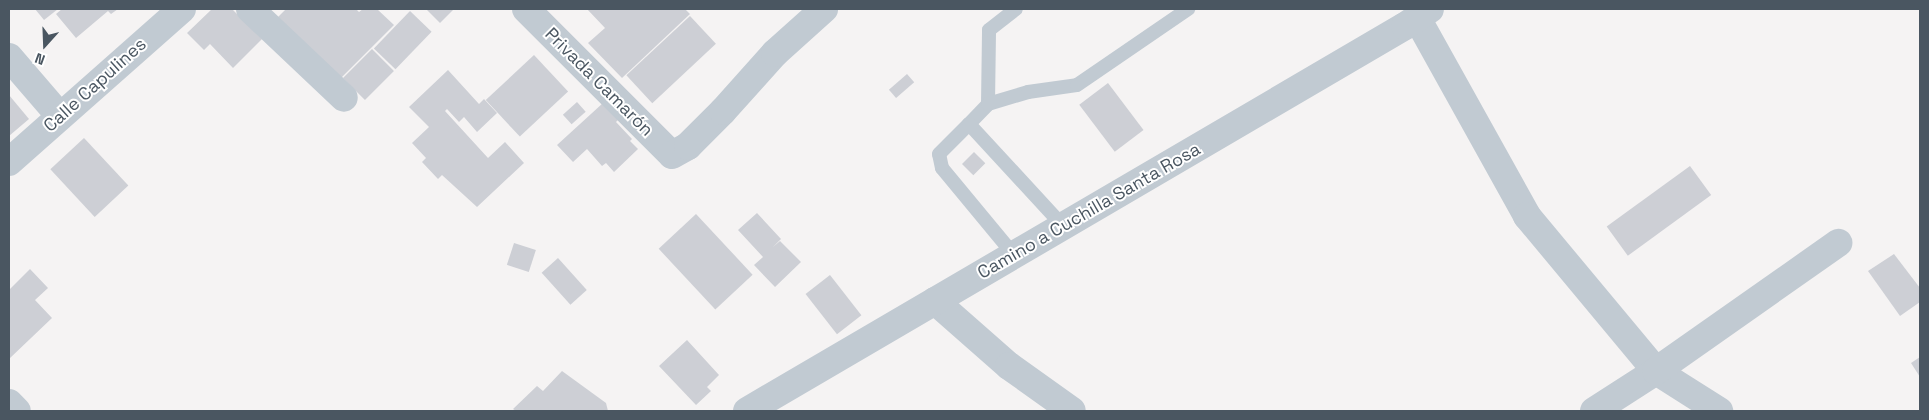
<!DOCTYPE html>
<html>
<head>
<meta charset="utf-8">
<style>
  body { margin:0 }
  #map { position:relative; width:1929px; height:420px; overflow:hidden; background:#f5f3f3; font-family:"Space Grotesk",sans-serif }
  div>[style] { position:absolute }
  .building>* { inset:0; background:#cdcfd5; transform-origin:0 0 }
  .service>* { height:14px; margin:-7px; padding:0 7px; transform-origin:7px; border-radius:7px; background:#c1cad2 }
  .minor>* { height:28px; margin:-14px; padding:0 14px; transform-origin:14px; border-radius:14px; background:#c1cad2 }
  .tertiary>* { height:28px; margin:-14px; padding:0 14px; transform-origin:14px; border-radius:14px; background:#c1cad2 }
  span { translate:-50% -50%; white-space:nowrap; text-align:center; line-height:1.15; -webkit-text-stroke:4px #fff; paint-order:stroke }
  .street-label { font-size:18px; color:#4a5661 }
  .frame { position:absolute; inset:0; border:10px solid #4a5661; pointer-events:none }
  .north { position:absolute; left:20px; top:20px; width:50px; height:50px; -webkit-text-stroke:4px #fff; paint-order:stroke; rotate:200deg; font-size:14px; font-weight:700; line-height:20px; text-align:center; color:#4a5661 }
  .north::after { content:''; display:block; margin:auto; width:18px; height:22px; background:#4a5661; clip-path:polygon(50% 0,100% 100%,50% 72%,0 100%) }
</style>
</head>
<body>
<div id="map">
  <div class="building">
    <div style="clip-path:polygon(35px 9px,58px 9px,44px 20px)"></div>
    <div style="clip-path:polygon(62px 9px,118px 9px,111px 14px,108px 11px,76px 38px,56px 14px)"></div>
    <div style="clip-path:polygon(212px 9px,232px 9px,262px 39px,233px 68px,210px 44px,204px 50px,187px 33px)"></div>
    <div style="clip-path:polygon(286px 9px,356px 9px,359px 12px,363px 9px,377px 9px,394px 25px,339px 80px,275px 20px)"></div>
    <div style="clip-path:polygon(426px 9px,454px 9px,440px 23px)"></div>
    <div style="clip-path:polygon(587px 9px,685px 9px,690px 14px,622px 78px,588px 43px,605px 28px)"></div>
    <div style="left:410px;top:11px;width:30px;height:52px;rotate:44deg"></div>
    <div style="left:690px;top:16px;width:38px;height:87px;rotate:47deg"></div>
    <div style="left:372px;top:49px;width:31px;height:41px;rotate:45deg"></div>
    <div style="left:534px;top:55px;width:50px;height:66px;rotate:47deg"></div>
    <div style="clip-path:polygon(448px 70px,479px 104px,484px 99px,497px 113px,477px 132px,464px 117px,459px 122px,447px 109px,445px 111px,488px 158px,505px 142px,524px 163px,477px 207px,442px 175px,438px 179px,422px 162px,426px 158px,412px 143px,429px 127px,409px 107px)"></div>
    <div style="left:907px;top:74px;width:11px;height:24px;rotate:49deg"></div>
    <div style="left:1108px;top:83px;width:59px;height:36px;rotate:53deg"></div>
    <div style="clip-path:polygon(9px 95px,29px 119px,9px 136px)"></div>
    <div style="left:577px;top:102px;width:13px;height:19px;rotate:48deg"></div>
    <div style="clip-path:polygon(603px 103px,618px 120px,616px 122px,632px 139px,630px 141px,638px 149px,614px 172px,606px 163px,602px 166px,587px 149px,573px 162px,557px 145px)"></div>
    <div style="left:84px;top:138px;width:65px;height:46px;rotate:47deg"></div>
    <div style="left:974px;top:152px;width:16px;height:17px;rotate:45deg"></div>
    <div style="left:1690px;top:166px;width:36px;height:103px;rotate:54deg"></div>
    <div style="clip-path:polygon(757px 213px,781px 239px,773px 247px,780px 241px,801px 262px,775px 287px,754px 265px,763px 257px,738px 230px)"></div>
    <div style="left:696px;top:214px;width:83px;height:51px;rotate:47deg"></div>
    <div style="left:514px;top:243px;width:23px;height:23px;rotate:18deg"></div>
    <div style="clip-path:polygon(1894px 254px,1920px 288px,1920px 302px,1900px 316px,1868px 271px)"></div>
    <div style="left:558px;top:258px;width:43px;height:22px;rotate:48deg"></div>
    <div style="clip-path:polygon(30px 269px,48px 288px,35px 300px,52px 318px,9px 359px,9px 290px)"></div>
    <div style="left:830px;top:275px;width:51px;height:31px;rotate:52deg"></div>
    <div style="clip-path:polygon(687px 340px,719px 375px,707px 387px,711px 391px,696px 405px,659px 366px)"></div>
    <div style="clip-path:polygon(1920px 357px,1920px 377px,1911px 363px)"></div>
    <div style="clip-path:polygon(562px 371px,606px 403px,608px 411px,516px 411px,513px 409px,537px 386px,543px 391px)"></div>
  </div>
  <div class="service">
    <div style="left:988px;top:104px;width:74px;rotate:-89.2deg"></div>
    <div style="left:989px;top:30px;width:34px;rotate:-38deg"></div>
    <div style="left:969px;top:124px;width:28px;rotate:-46deg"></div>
    <div style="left:988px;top:104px;width:42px;rotate:-16.7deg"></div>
    <div style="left:1028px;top:92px;width:49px;rotate:-8.1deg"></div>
    <div style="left:1077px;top:85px;width:135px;rotate:-34.4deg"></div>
    <div style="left:1014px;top:255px;width:113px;rotate:-129.6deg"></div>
    <div style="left:942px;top:168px;width:14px;rotate:-102deg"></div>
    <div style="left:939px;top:154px;width:42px;rotate:-45deg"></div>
    <div style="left:969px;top:124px;width:139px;rotate:47.3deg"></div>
  </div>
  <div class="minor">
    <div style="left:250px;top:9px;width:129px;rotate:43.4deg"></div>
    <div style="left:526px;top:9px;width:206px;rotate:45deg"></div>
    <div style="left:672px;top:155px;width:18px;rotate:-29deg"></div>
    <div style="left:688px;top:146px;width:49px;rotate:-45deg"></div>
    <div style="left:723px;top:111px;width:78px;rotate:-48.1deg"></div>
    <div style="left:775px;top:53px;width:66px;rotate:-41.9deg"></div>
    <div style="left:1417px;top:18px;width:227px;rotate:60.9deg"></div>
    <div style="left:1527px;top:216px;width:202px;rotate:50.2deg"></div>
    <div style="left:1656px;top:371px;width:75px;rotate:32.4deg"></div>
    <div style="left:9px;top:57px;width:78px;rotate:49.2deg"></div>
    <div style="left:9px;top:162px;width:231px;rotate:-41.5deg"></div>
    <div style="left:935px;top:301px;width:98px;rotate:41.3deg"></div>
    <div style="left:1009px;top:366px;width:77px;rotate:35.5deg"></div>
    <div style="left:9px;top:403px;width:11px;rotate:45deg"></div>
    <div style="left:1594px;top:411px;width:74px;rotate:-32.8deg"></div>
    <div style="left:1656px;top:371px;width:223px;rotate:-35.1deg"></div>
  </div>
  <div class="tertiary">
    <div style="left:747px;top:411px;width:762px;rotate:-30.33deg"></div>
    <div style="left:1405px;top:26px;width:30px;rotate:-34deg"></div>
  </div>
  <div class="street-label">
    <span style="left:599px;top:82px;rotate:45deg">Privada Camarón</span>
    <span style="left:95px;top:85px;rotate:-42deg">Calle Capulines</span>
    <span style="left:1089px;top:211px;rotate:-30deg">Camino a Cuchilla Santa Rosa</span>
  </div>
  <div class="frame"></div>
  <div class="north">N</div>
</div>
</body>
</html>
